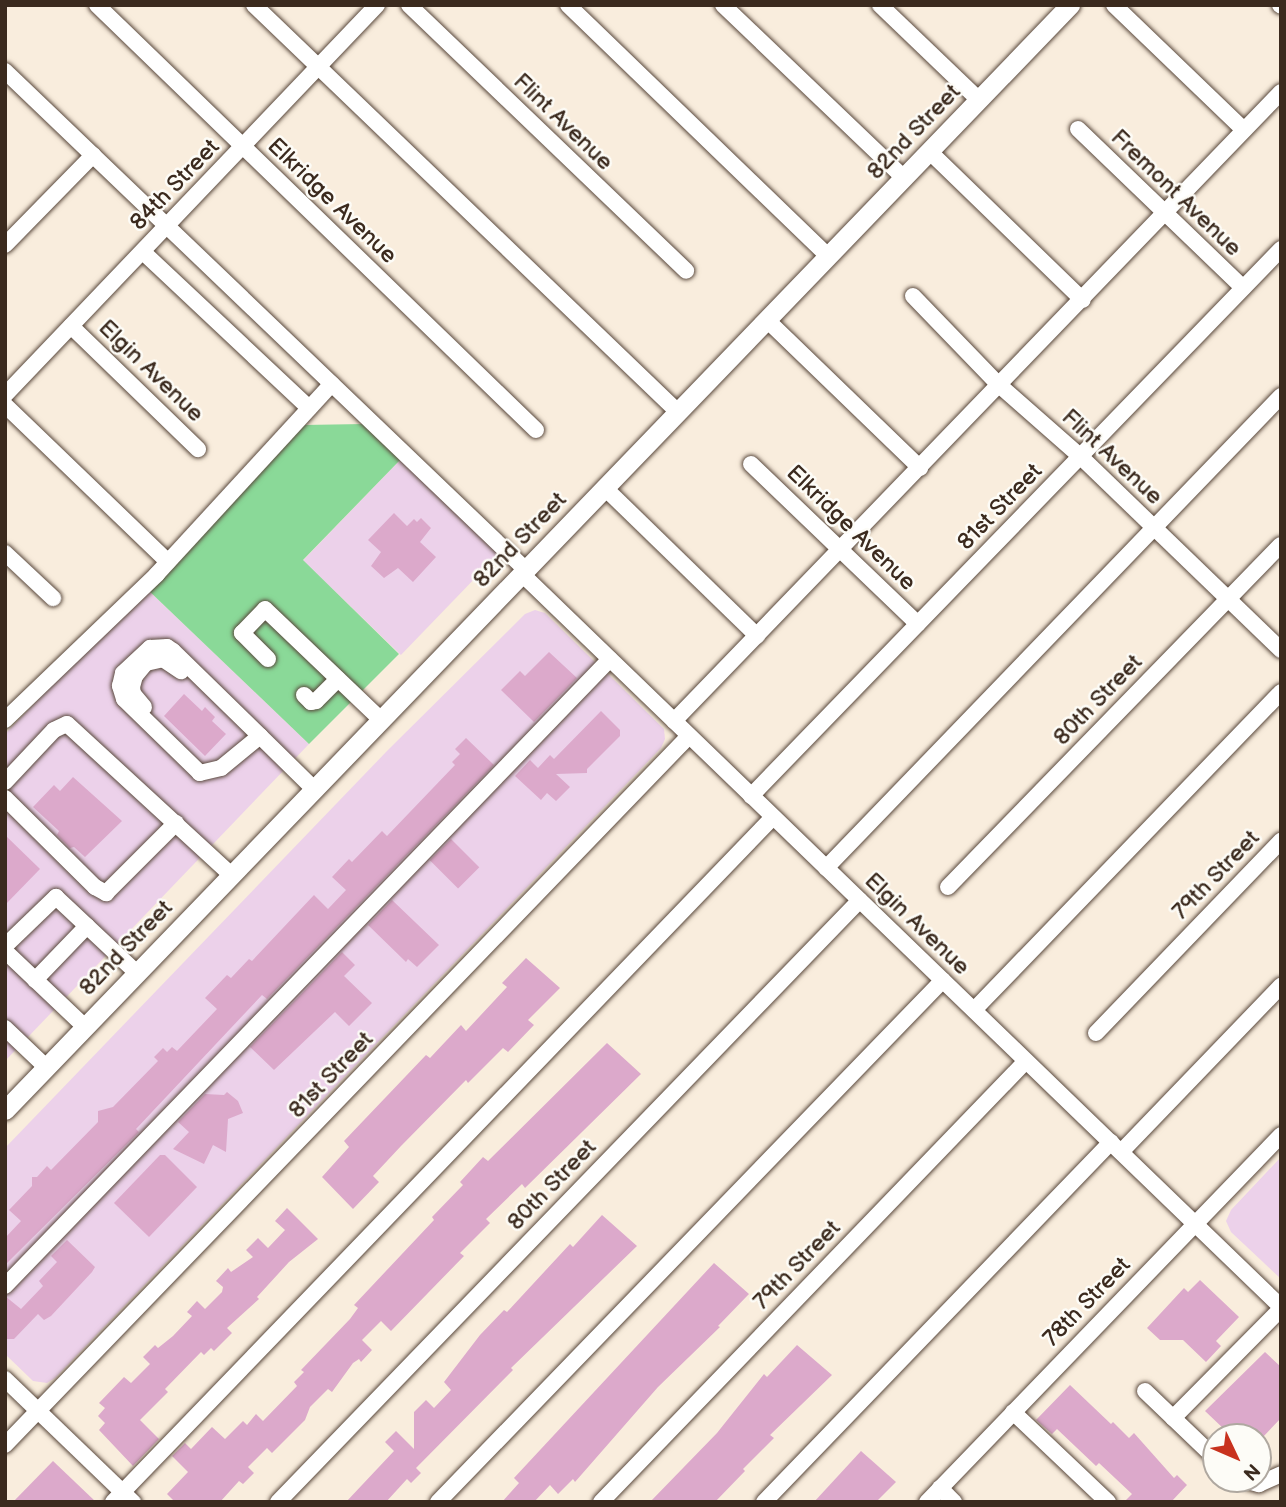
<!DOCTYPE html>
<html>
<head>
<meta charset="utf-8">
<style>
  body { margin:0 }
  #map { position:relative; width:1286px; height:1507px; overflow:hidden; background:#f9eddd; font-family:"Balsamiq Sans",sans-serif }
  div>[style] { position:absolute }
  .built>* { inset:0; background:#ecd1ea; transform-origin:0 0 }
  .green>* { inset:0; background:#8ad998 }
  .building>* { inset:0; background:#dca9cb; transform-origin:0 0 }
  .roads { filter:drop-shadow(0 0 2px #58473b) drop-shadow(0 0 2px #58473b) }
  .minor>* { height:16px; margin:-8px; padding:0 8px; transform-origin:8px; border-radius:8px; background:#fff }
  .major>* { height:19px; margin:-9.5px; padding:0 9.5px; transform-origin:9.5px; border-radius:9.5px; background:#fff }
  span { translate:-50% -50%; white-space:nowrap; text-align:center; line-height:1.15; -webkit-text-stroke:5px #fdfcf7; paint-order:stroke }
  .street-label { font-size:23px; color:#3b2a1e }
  .frame { position:absolute; inset:0; border:7px solid #3b2a1e; pointer-events:none }
  .north { position:absolute; left:1202px; top:1423px; width:70px; height:70px; box-sizing:border-box; background:#fdfcf7; border:2px solid #afa8a0; border-radius:50%; rotate:134deg; font-size:19px; font-weight:700; line-height:28px; text-align:center; color:#3b2a1e }
  .north::after { content:''; display:block; margin:auto; width:24px; height:32px; background:#c8321e; clip-path:polygon(50% 0,100% 100%,50% 72%,0 100%) }
</style>
</head>
<body>
<div id="map">
  <div class="built">
    <div style="left:401px;top:459px;width:136px;height:141px;rotate:44deg"></div>
    <div style="clip-path:polygon(146px 588px,309px 744px,5px 1061px,5px 734px)"></div>
    <div style="clip-path:polygon(535px 610px,545px 613px,596px 663px,5px 1276px,5px 1148px,387px 751px,525px 614px)"></div>
    <div style="clip-path:polygon(607px 673px,664px 729px,665px 739px,661px 748px,55px 1378px,47px 1383px,33px 1381px,5px 1354px,5px 1296px)"></div>
    <div style="clip-path:polygon(1281px 1157px,1281px 1279px,1231px 1232px,1226px 1221px,1231px 1210px)"></div>
  </div>
  <div class="green">
    <div style="clip-path:polygon(364px 424px,401px 459px,303px 560px,399px 654px,309px 744px,146px 588px,303px 425px)"></div>
  </div>
  <div class="building">
    <div style="clip-path:polygon(394px 513px,407px 526px,414px 519px,417px 522px,421px 518px,431px 528px,420px 542px,436px 557px,413px 582px,398px 568px,384px 578px,371px 566px,381px 552px,368px 540px)"></div>
    <div style="clip-path:polygon(549px 652px,577px 678px,534px 722px,501px 690px,520px 671px,525px 676px)"></div>
    <div style="clip-path:polygon(184px 694px,202px 711px,205px 707px,215px 717px,212px 721px,226px 734px,205px 756px,164px 716px)"></div>
    <div style="clip-path:polygon(601px 711px,620px 730px,620px 736px,587px 769px,587px 773px,556px 774px,570px 787px,556px 801px,547px 793px,541px 800px,515px 776px,530px 760px,538px 768px,550px 755px,554px 759px)"></div>
    <div style="clip-path:polygon(466px 738px,494px 765px,267px 999px,262px 995px,136px 1129px,139px 1132px,5px 1265px,5px 1238px,21px 1221px,9px 1210px,32px 1186px,32px 1177px,37px 1177px,47px 1166px,51px 1170px,98px 1122px,98px 1111px,113px 1107px,158px 1061px,154px 1057px,163px 1048px,167px 1052px,172px 1047px,177px 1051px,217px 1009px,205px 998px,227px 975px,231px 978px,249px 959px,252px 961px,314px 895px,328px 909px,346px 890px,332px 877px,349px 859px,352px 862px,382px 831px,387px 836px,455px 765px,452px 762px,460px 754px,455px 749px)"></div>
    <div style="clip-path:polygon(73px 777px,122px 821px,85px 857px,74px 847px,70px 848px,57px 835px,59px 831px,33px 807px,54px 785px,60px 791px)"></div>
    <div style="clip-path:polygon(5px 835px,40px 869px,5px 905px)"></div>
    <div style="left:451px;top:839px;width:40px;height:30px;rotate:45deg"></div>
    <div style="clip-path:polygon(392px 900px,439px 945px,417px 967px,408px 959px,406px 962px,368px 925px)"></div>
    <div style="clip-path:polygon(342px 952px,355px 965px,344px 976px,372px 1003px,349px 1026px,335px 1012px,274px 1070px,250px 1047px)"></div>
    <div style="clip-path:polygon(526px 958px,560px 988px,528px 1020px,534px 1025px,508px 1052px,503px 1048px,468px 1083px,466px 1080px,401px 1146px,373px 1176px,379px 1182px,353px 1209px,322px 1177px,349px 1147px,344px 1141px,426px 1055px,430px 1058px,461px 1025px,466px 1031px,507px 987px,502px 983px)"></div>
    <div style="clip-path:polygon(607px 1043px,641px 1074px,525px 1188px,522px 1184px,486px 1219px,490px 1223px,460px 1253px,464px 1256px,391px 1331px,381px 1321px,362px 1340px,372px 1350px,361px 1362px,359px 1359px,353px 1363px,332px 1392px,328px 1389px,310px 1407px,305px 1420px,272px 1453px,267px 1448px,248px 1467px,254px 1473px,243px 1484px,239px 1481px,220px 1502px,175px 1502px,167px 1494px,188px 1472px,172px 1456px,185px 1443px,191px 1449px,212px 1427px,225px 1439px,243px 1421px,247px 1425px,256px 1414px,263px 1421px,297px 1386px,294px 1382px,304px 1372px,301px 1370px,350px 1319px,358px 1308px,354px 1305px,434px 1220px,432px 1217px,463px 1185px,460px 1182px,483px 1157px,488px 1161px)"></div>
    <div style="clip-path:polygon(227px 1092px,238px 1101px,243px 1113px,228px 1119px,226px 1152px,213px 1145px,204px 1164px,173px 1149px,189px 1132px,178px 1122px,205px 1094px,224px 1095px)"></div>
    <div style="clip-path:polygon(160px 1155px,165px 1155px,197px 1187px,149px 1237px,114px 1203px)"></div>
    <div style="clip-path:polygon(287px 1208px,318px 1239px,289px 1262px,257px 1297px,259px 1299px,227px 1328px,232px 1333px,214px 1351px,211px 1348px,204px 1355px,201px 1352px,165px 1389px,168px 1392px,140px 1420px,159px 1439px,133px 1466px,99px 1430px,105px 1423px,98px 1416px,105px 1408px,99px 1403px,124px 1377px,131px 1383px,150px 1364px,143px 1357px,155px 1345px,158px 1348px,173px 1336px,192px 1316px,187px 1312px,197px 1301px,205px 1309px,222px 1292px,223px 1287px,216px 1281px,228px 1268px,231px 1272px,253px 1257px,246px 1250px,258px 1238px,268px 1248px,285px 1230px,275px 1221px)"></div>
    <div style="clip-path:polygon(602px 1215px,637px 1246px,511px 1368px,513px 1370px,416px 1468px,421px 1473px,411px 1483px,407px 1479px,386px 1502px,346px 1502px,394px 1451px,385px 1442px,396px 1431px,414px 1449px,414px 1412px,426px 1400px,434px 1408px,451px 1390px,444px 1382px,480px 1335px,504px 1310px,507px 1312px,570px 1244px,573px 1247px)"></div>
    <div style="clip-path:polygon(67px 1240px,95px 1267px,92px 1272px,51px 1316px,44px 1320px,38px 1314px,14px 1339px,5px 1339px,5px 1296px,21px 1309px,43px 1286px,39px 1281px,57px 1262px,51px 1256px)"></div>
    <div style="clip-path:polygon(714px 1263px,749px 1294px,718px 1326px,720px 1327px,658px 1387px,575px 1482px,573px 1479px,558px 1494px,550px 1485px,534px 1502px,502px 1502px,519px 1483px,514px 1478px)"></div>
    <div style="clip-path:polygon(1200px 1280px,1239px 1317px,1216px 1341px,1221px 1346px,1206px 1362px,1183px 1340px,1160px 1340px,1147px 1328px,1184px 1288px,1188px 1292px)"></div>
    <div style="clip-path:polygon(797px 1345px,832px 1375px,770px 1435px,774px 1438px,743px 1469px,745px 1471px,715px 1502px,650px 1502px,717px 1433px,764px 1374px,767px 1377px)"></div>
    <div style="clip-path:polygon(1265px 1352px,1281px 1367px,1281px 1418px,1263px 1437px,1219px 1437px,1225px 1430px,1205px 1411px)"></div>
    <div style="clip-path:polygon(1070px 1385px,1111px 1424px,1113px 1422px,1129px 1438px,1134px 1433px,1174px 1478px,1177px 1475px,1187px 1485px,1171px 1502px,1124px 1502px,1132px 1494px,1099px 1463px,1096px 1466px,1057px 1429px,1052px 1434px,1036px 1420px)"></div>
    <div style="clip-path:polygon(861px 1451px,896px 1482px,876px 1502px,814px 1502px)"></div>
    <div style="clip-path:polygon(53px 1461px,96px 1502px,13px 1502px)"></div>
  </div>
  <div class="roads">
    <div class="minor">
      <div style="left:97px;top:5px;width:611px;rotate:44.07deg"></div>
      <div style="left:254px;top:5px;width:588px;rotate:43.83deg"></div>
      <div style="left:409px;top:5px;width:384px;rotate:43.8deg"></div>
      <div style="left:568px;top:5px;width:361px;rotate:44deg"></div>
      <div style="left:723px;top:5px;width:250px;rotate:43.7deg"></div>
      <div style="left:880px;top:5px;width:137px;rotate:43.8deg"></div>
      <div style="left:1114px;top:5px;width:180px;rotate:43.9deg"></div>
      <div style="left:1280px;top:5px;width:1px;rotate:45deg"></div>
      <div style="left:5px;top:71px;width:721px;rotate:43.76deg"></div>
      <div style="left:1078px;top:129px;width:229px;rotate:43.9deg"></div>
      <div style="left:929px;top:151px;width:214px;rotate:44.1deg"></div>
      <div style="left:5px;top:245px;width:126px;rotate:-45.6deg"></div>
      <div style="left:143px;top:252px;width:228px;rotate:43.2deg"></div>
      <div style="left:913px;top:296px;width:122px;rotate:46deg"></div>
      <div style="left:998px;top:384px;width:109px;rotate:41.3deg"></div>
      <div style="left:1080px;top:456px;width:279px;rotate:44deg"></div>
      <div style="left:767px;top:320px;width:213px;rotate:44deg"></div>
      <div style="left:71px;top:326px;width:177px;rotate:44.1deg"></div>
      <div style="left:5px;top:395px;width:539px;rotate:-46.35deg"></div>
      <div style="left:5px;top:405px;width:226px;rotate:43.9deg"></div>
      <div style="left:751px;top:464px;width:231px;rotate:43.8deg"></div>
      <div style="left:605px;top:488px;width:212px;rotate:44.2deg"></div>
      <div style="left:5px;top:553px;width:66px;rotate:43.2deg"></div>
      <div style="left:522px;top:574px;width:1055px;rotate:44deg"></div>
      <div style="left:268px;top:659px;width:37px;rotate:-135deg"></div>
      <div style="left:242px;top:633px;width:33px;rotate:-46deg"></div>
      <div style="left:265px;top:609px;width:161px;rotate:43.7deg"></div>
      <div style="left:304px;top:695px;width:10px;rotate:45deg"></div>
      <div style="left:311px;top:702px;width:5px;rotate:-11deg"></div>
      <div style="left:316px;top:701px;width:31px;rotate:-45deg"></div>
      <div style="left:144px;top:707px;width:17px;rotate:-130deg"></div>
      <div style="left:133px;top:694px;width:7px;rotate:-98deg"></div>
      <div style="left:132px;top:687px;width:11px;rotate:-75deg"></div>
      <div style="left:135px;top:676px;width:17px;rotate:-50deg"></div>
      <div style="left:146px;top:663px;width:17px;rotate:-13deg"></div>
      <div style="left:163px;top:659px;width:22px;rotate:34deg"></div>
      <div style="left:5px;top:720px;width:211px;rotate:-43.8deg"></div>
      <div style="left:157px;top:574px;width:258px;rotate:-47.4deg"></div>
      <div style="left:674px;top:721px;width:874px;rotate:-46.02deg"></div>
      <div style="left:260px;top:736px;width:50px;rotate:140.6deg"></div>
      <div style="left:221px;top:768px;width:22px;rotate:167deg"></div>
      <div style="left:200px;top:773px;width:106px;rotate:-135.8deg"></div>
      <div style="left:124px;top:699px;width:14px;rotate:-107deg"></div>
      <div style="left:120px;top:686px;width:13px;rotate:-77deg"></div>
      <div style="left:123px;top:673px;width:37px;rotate:-43deg"></div>
      <div style="left:150px;top:648px;width:17px;rotate:-3deg"></div>
      <div style="left:167px;top:647px;width:7px;rotate:34deg"></div>
      <div style="left:173px;top:651px;width:122px;rotate:44.3deg"></div>
      <div style="left:260px;top:736px;width:76px;rotate:44.5deg"></div>
      <div style="left:5px;top:782px;width:71px;rotate:-46.7deg"></div>
      <div style="left:54px;top:730px;width:14px;rotate:-25deg"></div>
      <div style="left:67px;top:724px;width:223px;rotate:42.6deg"></div>
      <div style="left:751px;top:796px;width:762px;rotate:-45.9deg"></div>
      <div style="left:5px;top:798px;width:127px;rotate:44.7deg"></div>
      <div style="left:95px;top:887px;width:13px;rotate:29deg"></div>
      <div style="left:106px;top:893px;width:99px;rotate:-45deg"></div>
      <div style="left:826px;top:868px;width:656px;rotate:-46.05deg"></div>
      <div style="left:948px;top:887px;width:477px;rotate:-45.8deg"></div>
      <div style="left:5px;top:946px;width:71px;rotate:-43.9deg"></div>
      <div style="left:56px;top:897px;width:111px;rotate:43.2deg"></div>
      <div style="left:5px;top:951px;width:110px;rotate:43.5deg"></div>
      <div style="left:35px;top:980px;width:75px;rotate:-46.1deg"></div>
      <div style="left:974px;top:1010px;width:442px;rotate:-46deg"></div>
      <div style="left:5px;top:1028px;width:57px;rotate:43.6deg"></div>
      <div style="left:1096px;top:1033px;width:267px;rotate:-46.1deg"></div>
      <div style="left:1121px;top:1152px;width:231px;rotate:-46.1deg"></div>
      <div style="left:5px;top:1286px;width:871px;rotate:-46.02deg"></div>
      <div style="left:5px;top:1379px;width:178px;rotate:43.9deg"></div>
      <div style="left:1145px;top:1391px;width:98px;rotate:43.8deg"></div>
      <div style="left:1013px;top:1412px;width:131px;rotate:43.5deg"></div>
      <div style="left:1173px;top:1418px;width:153px;rotate:-45.3deg"></div>
      <div style="left:5px;top:1445px;width:985px;rotate:-46.03deg"></div>
      <div style="left:1240px;top:1479px;width:20px;rotate:15deg"></div>
      <div style="left:1259px;top:1484px;width:24px;rotate:-24deg"></div>
      <div style="left:940px;top:1488px;width:20px;rotate:45deg"></div>
      <div style="left:113px;top:1502px;width:951px;rotate:-46.06deg"></div>
      <div style="left:278px;top:1502px;width:837px;rotate:-45.97deg"></div>
      <div style="left:438px;top:1502px;width:726px;rotate:-45.95deg"></div>
      <div style="left:601px;top:1502px;width:612px;rotate:-46.06deg"></div>
      <div style="left:764px;top:1502px;width:500px;rotate:-46.05deg"></div>
      <div style="left:927px;top:1502px;width:510px;rotate:-46.03deg"></div>
    </div>
    <div class="major">
      <div style="left:5px;top:1110px;width:1535px;rotate:-46.06deg"></div>
    </div>
  </div>
  <div class="street-label">
    <span style="left:563px;top:122px;rotate:44deg">Flint Avenue</span>
    <span style="left:914px;top:132px;rotate:-46deg">82nd Street</span>
    <span style="left:175px;top:185px;rotate:-46deg">84th Street</span>
    <span style="left:1176px;top:193px;rotate:44deg">Fremont Avenue</span>
    <span style="left:332px;top:201px;rotate:44deg">Elkridge Avenue</span>
    <span style="left:151px;top:371px;rotate:44deg">Elgin Avenue</span>
    <span style="left:1112px;top:457px;rotate:43deg">Flint Avenue</span>
    <span style="left:1000px;top:507px;rotate:-46deg">81st Street</span>
    <span style="left:851px;top:528px;rotate:44deg">Elkridge Avenue</span>
    <span style="left:520px;top:540px;rotate:-46deg">82nd Street</span>
    <span style="left:1098px;top:700px;rotate:-46deg">80th Street</span>
    <span style="left:1216px;top:875px;rotate:-46deg">79th Street</span>
    <span style="left:917px;top:924px;rotate:44deg">Elgin Avenue</span>
    <span style="left:126px;top:948px;rotate:-46deg">82nd Street</span>
    <span style="left:331px;top:1075px;rotate:-46deg">81st Street</span>
    <span style="left:552px;top:1185px;rotate:-46deg">80th Street</span>
    <span style="left:797px;top:1265px;rotate:-46deg">79th Street</span>
    <span style="left:1087px;top:1302px;rotate:-46deg">78th Street</span>
  </div>
  <div class="frame"></div>
  <div class="north">N</div>
</div>
</body>
</html>
